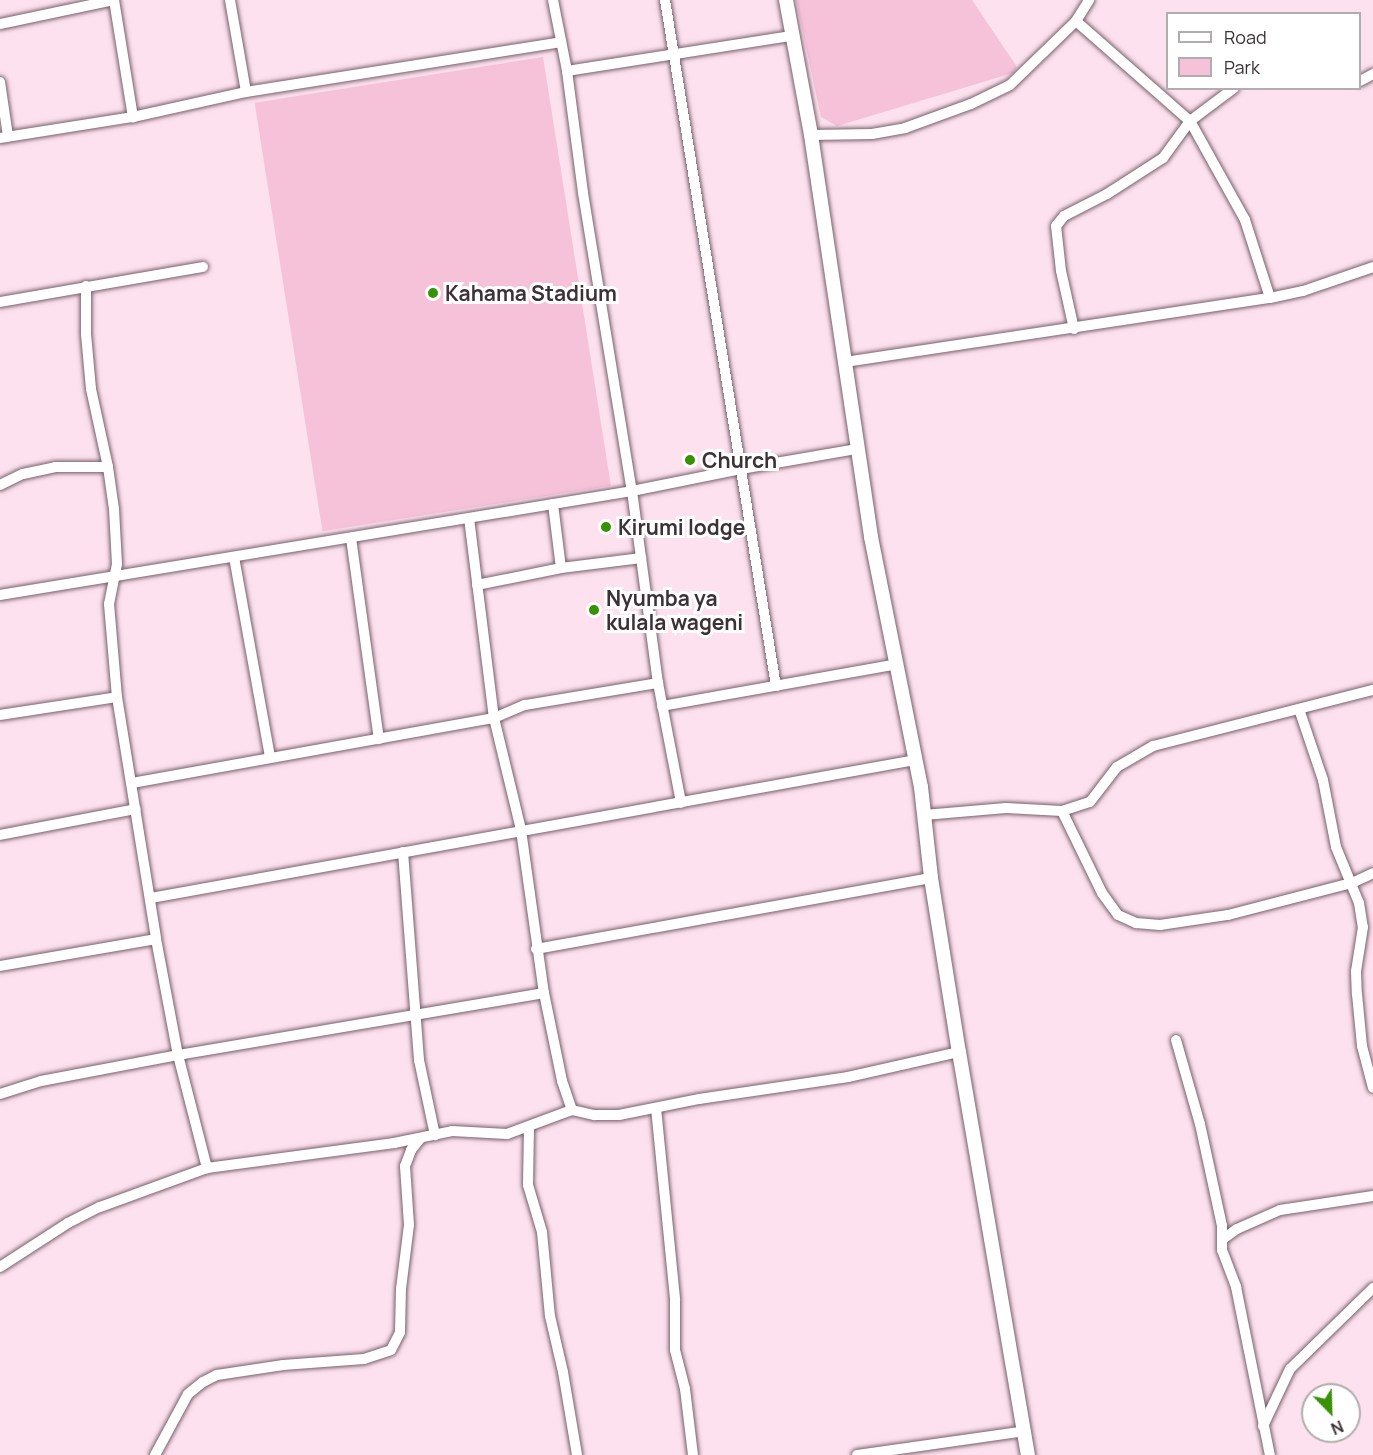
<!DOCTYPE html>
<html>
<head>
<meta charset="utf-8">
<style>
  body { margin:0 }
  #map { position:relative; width:1373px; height:1455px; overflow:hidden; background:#fde1ee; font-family:Manrope,sans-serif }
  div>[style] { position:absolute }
  .green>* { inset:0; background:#f5c2da; transform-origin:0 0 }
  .roads { filter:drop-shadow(0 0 2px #78606b) drop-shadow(0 0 2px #78606b) }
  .minor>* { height:10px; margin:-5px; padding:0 5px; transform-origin:5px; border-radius:5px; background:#fff }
  .tertiary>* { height:14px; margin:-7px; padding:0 7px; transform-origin:7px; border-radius:7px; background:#fff }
  .dots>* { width:16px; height:16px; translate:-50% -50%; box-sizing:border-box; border:3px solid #fff; border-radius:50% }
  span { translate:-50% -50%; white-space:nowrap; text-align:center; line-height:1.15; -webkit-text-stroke:6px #fff; paint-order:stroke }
  .poi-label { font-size:21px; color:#3b3136; font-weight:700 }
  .left { translate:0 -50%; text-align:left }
  .legend { position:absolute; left:1166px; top:12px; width:195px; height:78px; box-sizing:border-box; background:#fff; border:2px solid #b1adaf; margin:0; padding:8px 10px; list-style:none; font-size:18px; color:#3b3136 }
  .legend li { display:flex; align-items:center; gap:12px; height:30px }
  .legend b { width:30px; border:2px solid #b1adaf }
  .north { position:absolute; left:1301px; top:1383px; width:60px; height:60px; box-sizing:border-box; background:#fff; border:2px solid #b1adaf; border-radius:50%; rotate:157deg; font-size:16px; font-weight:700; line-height:24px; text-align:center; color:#3b3136 }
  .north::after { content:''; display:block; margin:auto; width:21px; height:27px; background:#379206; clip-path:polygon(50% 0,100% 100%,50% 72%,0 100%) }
</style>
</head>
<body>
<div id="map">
  <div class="green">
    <div style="clip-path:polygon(796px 0,972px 0,1017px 67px,1013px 73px,837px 126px,821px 117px)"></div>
    <div style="left:543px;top:57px;width:434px;height:292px;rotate:81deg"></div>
  </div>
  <div class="roads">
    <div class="minor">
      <div style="left:114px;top:0;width:119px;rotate:80.8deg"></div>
      <div style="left:230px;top:0;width:93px;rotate:80.1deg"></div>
      <div style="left:553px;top:0;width:72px;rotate:78.8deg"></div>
      <div style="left:567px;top:71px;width:123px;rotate:82.5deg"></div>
      <div style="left:583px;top:193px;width:302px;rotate:80.7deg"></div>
      <div style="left:632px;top:491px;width:194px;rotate:82.3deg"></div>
      <div style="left:658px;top:683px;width:122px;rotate:79.1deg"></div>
      <div style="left:665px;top:0;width:695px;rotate:80.81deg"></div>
      <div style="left:1076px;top:21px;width:152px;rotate:41.3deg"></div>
      <div style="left:1190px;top:121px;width:113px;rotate:60.9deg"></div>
      <div style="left:1245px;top:220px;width:82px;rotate:72.2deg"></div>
      <div style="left:0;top:24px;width:116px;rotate:-11.9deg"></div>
      <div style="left:567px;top:71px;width:227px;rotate:-8.9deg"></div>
      <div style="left:1360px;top:81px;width:15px;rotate:-28deg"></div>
      <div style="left:0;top:82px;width:55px;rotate:81.6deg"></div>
      <div style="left:811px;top:135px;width:61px;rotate:-0.9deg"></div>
      <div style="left:872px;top:134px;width:34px;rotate:-10deg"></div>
      <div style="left:905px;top:128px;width:70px;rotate:-20deg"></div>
      <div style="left:971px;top:104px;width:43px;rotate:-26deg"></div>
      <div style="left:1010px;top:85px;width:92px;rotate:-44.1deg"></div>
      <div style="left:1076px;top:21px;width:25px;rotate:-58deg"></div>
      <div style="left:0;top:138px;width:135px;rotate:-9deg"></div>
      <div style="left:133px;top:117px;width:116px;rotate:-12.5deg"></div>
      <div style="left:246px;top:92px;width:319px;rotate:-9deg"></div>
      <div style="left:86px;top:286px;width:48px;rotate:90deg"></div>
      <div style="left:86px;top:334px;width:55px;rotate:84.8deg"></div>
      <div style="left:91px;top:389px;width:80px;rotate:77.7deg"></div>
      <div style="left:108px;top:467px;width:42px;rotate:81.9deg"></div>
      <div style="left:114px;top:509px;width:55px;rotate:86.9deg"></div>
      <div style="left:117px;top:564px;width:41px;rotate:101.3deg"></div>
      <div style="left:109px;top:604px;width:93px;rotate:85.1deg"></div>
      <div style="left:117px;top:697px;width:245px;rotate:80.8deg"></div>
      <div style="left:156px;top:939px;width:118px;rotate:79.3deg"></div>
      <div style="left:178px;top:1055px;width:117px;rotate:75.6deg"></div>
      <div style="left:207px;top:1168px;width:189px;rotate:-7.6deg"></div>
      <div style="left:394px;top:1143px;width:59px;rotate:-11.7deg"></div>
      <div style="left:452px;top:1131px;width:55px;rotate:3.1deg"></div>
      <div style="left:507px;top:1134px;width:69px;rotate:-20.3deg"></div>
      <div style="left:0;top:302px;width:206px;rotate:-9.8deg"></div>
      <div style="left:1074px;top:329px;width:59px;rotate:-102.6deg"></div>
      <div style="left:1061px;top:271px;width:45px;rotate:-96.3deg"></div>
      <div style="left:1056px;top:226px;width:13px;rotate:-51deg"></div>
      <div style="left:1064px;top:216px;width:48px;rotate:-27.1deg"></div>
      <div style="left:1107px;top:194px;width:67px;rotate:-32.7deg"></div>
      <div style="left:1163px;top:158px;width:46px;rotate:-53.9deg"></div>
      <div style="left:1190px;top:121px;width:55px;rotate:-36.9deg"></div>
      <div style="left:845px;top:362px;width:430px;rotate:-8.6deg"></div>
      <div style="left:1270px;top:298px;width:34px;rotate:-12deg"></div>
      <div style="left:1303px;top:291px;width:74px;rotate:-18.9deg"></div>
      <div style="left:0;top:485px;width:25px;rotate:-26deg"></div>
      <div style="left:23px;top:474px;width:33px;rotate:-12deg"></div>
      <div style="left:55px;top:467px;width:53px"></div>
      <div style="left:553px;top:504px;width:64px;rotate:82.9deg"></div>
      <div style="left:469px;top:518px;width:202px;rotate:82.9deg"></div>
      <div style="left:494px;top:718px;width:115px;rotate:76.4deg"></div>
      <div style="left:521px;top:830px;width:165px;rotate:82deg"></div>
      <div style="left:544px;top:993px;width:90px;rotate:78.4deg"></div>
      <div style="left:562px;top:1081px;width:31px;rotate:71deg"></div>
      <div style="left:572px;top:1110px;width:23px;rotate:13deg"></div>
      <div style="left:594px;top:1115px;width:25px"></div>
      <div style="left:619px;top:1115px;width:82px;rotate:-11.3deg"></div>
      <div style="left:699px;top:1099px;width:151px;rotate:-8.4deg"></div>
      <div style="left:848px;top:1077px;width:114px;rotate:-12.7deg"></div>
      <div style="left:351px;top:538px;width:203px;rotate:82.1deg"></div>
      <div style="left:234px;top:557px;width:203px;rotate:79.8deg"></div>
      <div style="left:477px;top:585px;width:86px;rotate:-11.4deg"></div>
      <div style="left:561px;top:568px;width:81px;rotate:-7.1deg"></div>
      <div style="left:0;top:595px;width:640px;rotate:-9.34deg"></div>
      <div style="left:632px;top:491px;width:111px;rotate:-11.4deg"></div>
      <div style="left:741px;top:469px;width:118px;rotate:-9.8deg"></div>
      <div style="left:662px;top:706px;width:239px;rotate:-10.1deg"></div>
      <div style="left:1299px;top:709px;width:75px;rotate:71.3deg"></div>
      <div style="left:1323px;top:780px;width:68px;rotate:79deg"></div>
      <div style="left:1336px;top:847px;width:61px;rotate:67.7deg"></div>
      <div style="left:1359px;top:903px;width:24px;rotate:81deg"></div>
      <div style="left:1363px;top:927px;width:45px;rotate:99deg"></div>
      <div style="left:1356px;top:971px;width:23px;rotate:88deg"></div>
      <div style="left:1357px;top:994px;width:52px;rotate:84.5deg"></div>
      <div style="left:1362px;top:1046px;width:43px;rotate:75.3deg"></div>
      <div style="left:0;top:715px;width:118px;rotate:-8.7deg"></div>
      <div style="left:132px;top:783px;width:368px;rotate:-10.2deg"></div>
      <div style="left:494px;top:718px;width:34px;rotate:-23deg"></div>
      <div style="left:525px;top:705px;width:135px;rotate:-9.4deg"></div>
      <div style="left:1062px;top:811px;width:91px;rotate:64deg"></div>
      <div style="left:1102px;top:893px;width:27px;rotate:54deg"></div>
      <div style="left:1118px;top:915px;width:20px;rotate:24deg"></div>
      <div style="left:1136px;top:923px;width:24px;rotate:5deg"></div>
      <div style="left:1160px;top:925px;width:69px;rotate:-8.4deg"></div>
      <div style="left:1228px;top:915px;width:128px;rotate:-14.5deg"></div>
      <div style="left:1352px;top:883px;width:23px;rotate:-25deg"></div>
      <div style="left:924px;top:815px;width:82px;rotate:-4.9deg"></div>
      <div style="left:1006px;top:808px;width:56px;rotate:3.1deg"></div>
      <div style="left:1062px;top:811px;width:29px;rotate:-18deg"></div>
      <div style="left:1090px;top:802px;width:44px;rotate:-52.4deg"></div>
      <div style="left:1117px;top:767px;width:42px;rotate:-30.3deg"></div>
      <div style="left:1153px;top:746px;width:227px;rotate:-14.3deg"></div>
      <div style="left:0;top:835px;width:138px;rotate:-10.8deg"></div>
      <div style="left:403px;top:852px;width:209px;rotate:85.6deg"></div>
      <div style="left:419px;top:1060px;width:77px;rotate:78deg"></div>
      <div style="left:151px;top:898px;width:776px;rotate:-10.24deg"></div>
      <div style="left:536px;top:949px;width:401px;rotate:-10.2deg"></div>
      <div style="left:0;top:966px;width:158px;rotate:-9.8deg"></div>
      <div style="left:1176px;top:1040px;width:87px;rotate:74.1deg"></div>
      <div style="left:1200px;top:1124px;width:104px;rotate:77.8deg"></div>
      <div style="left:1222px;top:1226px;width:24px;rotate:90deg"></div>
      <div style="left:1222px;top:1250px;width:40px;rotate:69deg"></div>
      <div style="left:1236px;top:1287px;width:171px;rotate:78.6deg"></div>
      <div style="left:0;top:1094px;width:43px;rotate:-17.6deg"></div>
      <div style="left:41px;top:1081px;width:139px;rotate:-10.7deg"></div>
      <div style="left:178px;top:1055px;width:371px;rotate:-9.6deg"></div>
      <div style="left:656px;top:1108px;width:193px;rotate:84.3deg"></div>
      <div style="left:675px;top:1300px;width:50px;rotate:90deg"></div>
      <div style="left:675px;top:1350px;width:40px;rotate:75.6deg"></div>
      <div style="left:685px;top:1389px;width:66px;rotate:83.1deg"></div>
      <div style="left:529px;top:1127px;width:58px;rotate:91deg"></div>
      <div style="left:528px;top:1185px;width:49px;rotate:73.4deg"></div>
      <div style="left:542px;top:1232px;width:84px;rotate:84.6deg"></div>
      <div style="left:550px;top:1316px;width:57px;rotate:76.9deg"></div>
      <div style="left:563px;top:1372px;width:84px;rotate:80.4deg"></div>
      <div style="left:1223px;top:1239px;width:17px;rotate:-36deg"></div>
      <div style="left:1237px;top:1229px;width:47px;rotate:-23.8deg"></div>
      <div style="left:1280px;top:1210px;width:94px;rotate:-8.6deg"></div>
      <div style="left:0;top:1267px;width:81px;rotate:-32.9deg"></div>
      <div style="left:68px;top:1223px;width:36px;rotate:-27deg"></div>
      <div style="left:100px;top:1207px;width:114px;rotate:-20deg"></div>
      <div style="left:1263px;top:1426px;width:63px;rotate:-64.7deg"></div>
      <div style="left:1290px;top:1369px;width:116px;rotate:-44.3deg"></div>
      <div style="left:155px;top:1455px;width:69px;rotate:-61.6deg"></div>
      <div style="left:188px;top:1394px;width:19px;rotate:-39deg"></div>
      <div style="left:203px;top:1382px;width:16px;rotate:-27deg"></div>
      <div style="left:217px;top:1375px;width:67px;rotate:-8.6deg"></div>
      <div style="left:283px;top:1365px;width:81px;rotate:-4.2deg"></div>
      <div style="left:364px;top:1359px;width:28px;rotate:-18deg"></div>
      <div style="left:391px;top:1350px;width:20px;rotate:-63deg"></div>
      <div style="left:400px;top:1332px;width:43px;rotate:-88.7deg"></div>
      <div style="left:401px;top:1289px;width:64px;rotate:-82.9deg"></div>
      <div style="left:409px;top:1225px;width:59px;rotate:-93.9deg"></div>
      <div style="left:405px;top:1166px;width:17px;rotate:-69deg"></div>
      <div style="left:411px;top:1150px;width:14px;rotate:-51deg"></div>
      <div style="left:857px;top:1455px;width:170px;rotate:-8.1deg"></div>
    </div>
    <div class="tertiary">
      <div style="left:786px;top:0;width:137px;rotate:79.5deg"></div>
      <div style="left:811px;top:135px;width:406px;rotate:81.5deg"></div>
      <div style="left:871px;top:537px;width:255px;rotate:78.7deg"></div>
      <div style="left:921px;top:787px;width:92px;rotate:83.7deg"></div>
      <div style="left:931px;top:878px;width:176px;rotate:80.9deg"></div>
      <div style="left:959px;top:1052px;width:409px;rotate:80.3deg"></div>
    </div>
  </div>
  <div class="dots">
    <div style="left:433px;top:293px;background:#379206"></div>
    <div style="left:690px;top:460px;background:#379206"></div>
    <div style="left:606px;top:527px;background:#379206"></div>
    <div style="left:594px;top:610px;background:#379206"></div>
  </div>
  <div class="poi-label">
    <span class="left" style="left:445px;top:293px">Kahama Stadium</span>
    <span class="left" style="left:702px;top:460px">Church</span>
    <span class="left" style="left:618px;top:527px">Kirumi lodge</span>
    <span class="left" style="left:606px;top:610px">Nyumba ya<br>kulala wageni</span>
  </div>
  <ul class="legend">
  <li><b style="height:8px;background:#fff"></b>Road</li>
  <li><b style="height:16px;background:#f5c2da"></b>Park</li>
  </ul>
  <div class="north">N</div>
</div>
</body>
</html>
